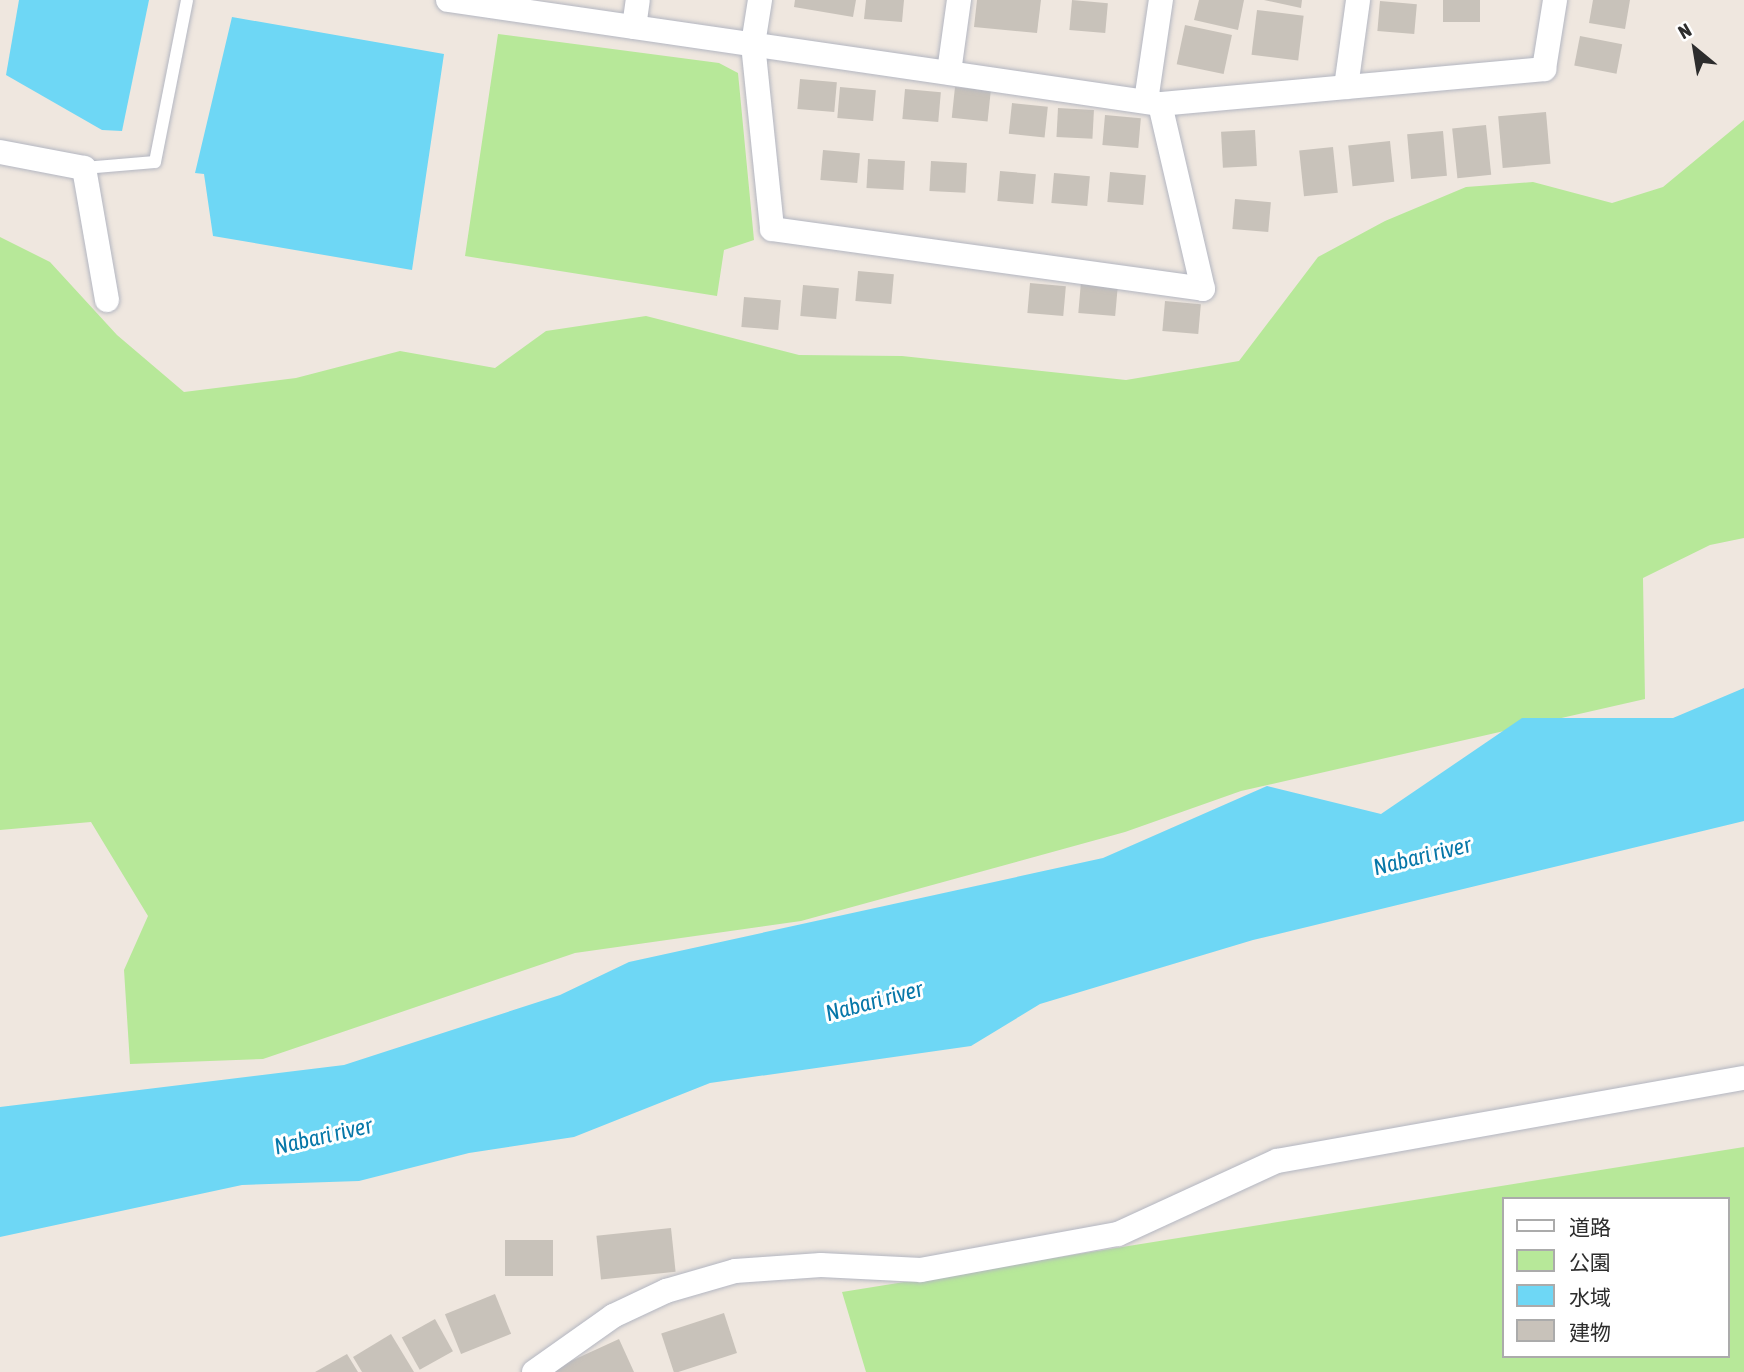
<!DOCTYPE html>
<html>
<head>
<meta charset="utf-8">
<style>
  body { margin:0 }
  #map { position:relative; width:1744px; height:1372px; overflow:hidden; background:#efe7df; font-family:"Asap Condensed","Noto Sans JP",sans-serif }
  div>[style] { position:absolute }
  .green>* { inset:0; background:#b7e899 }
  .water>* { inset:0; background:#6ed7f5 }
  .building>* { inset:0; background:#c8c2ba; transform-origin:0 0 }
  .roads { filter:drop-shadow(0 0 2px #b3b6c1) drop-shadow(0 0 2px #b3b6c1) }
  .service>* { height:12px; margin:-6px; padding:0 6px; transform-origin:6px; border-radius:6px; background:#fff }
  .minor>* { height:24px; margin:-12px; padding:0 12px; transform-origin:12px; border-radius:12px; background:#fff }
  span { translate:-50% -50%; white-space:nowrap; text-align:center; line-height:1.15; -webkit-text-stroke:6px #fff; paint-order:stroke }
  .water-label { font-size:23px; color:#0677a8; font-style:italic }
  .legend { position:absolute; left:1502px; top:1197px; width:228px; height:161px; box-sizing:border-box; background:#fff; border:2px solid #ababab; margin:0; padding:9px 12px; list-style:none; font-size:21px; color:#2d2d2d }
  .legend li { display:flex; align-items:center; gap:14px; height:35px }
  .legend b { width:35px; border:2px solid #ababab }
  .north { position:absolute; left:1660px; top:14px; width:70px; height:70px; -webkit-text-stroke:5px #fff; paint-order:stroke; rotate:330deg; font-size:19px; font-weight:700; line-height:28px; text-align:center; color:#2d2d2d }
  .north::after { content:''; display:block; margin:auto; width:24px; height:32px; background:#2d2d2d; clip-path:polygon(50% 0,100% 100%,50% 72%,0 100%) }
</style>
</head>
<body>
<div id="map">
  <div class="green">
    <div style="clip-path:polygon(498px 34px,719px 63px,738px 73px,754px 240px,724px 250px,717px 296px,465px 256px)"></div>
    <div style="clip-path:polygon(1744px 120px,1744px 538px,1710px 545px,1643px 578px,1645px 699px,1241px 791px,1125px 832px,801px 921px,575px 953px,263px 1059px,130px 1064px,124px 970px,148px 916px,91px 822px,0 830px,0 237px,50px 262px,117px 335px,184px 392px,296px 378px,400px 351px,495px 368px,546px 331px,646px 316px,799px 355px,902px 356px,1126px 380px,1239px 361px,1318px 257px,1385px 221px,1466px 187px,1533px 182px,1612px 203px,1663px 187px)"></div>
    <div style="clip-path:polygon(evenodd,1744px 1147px,1744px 1372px,866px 1372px,842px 1292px,1744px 1147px,1504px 1199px,1728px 1199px,1728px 1356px,1504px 1356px,1504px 1199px)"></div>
  </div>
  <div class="water">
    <div style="clip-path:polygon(19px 0,149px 0,122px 131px,102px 130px,6px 75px)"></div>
    <div style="clip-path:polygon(232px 17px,444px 54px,412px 270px,213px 236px,204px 174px,195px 173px)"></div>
    <div style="clip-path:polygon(1744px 688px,1744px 821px,1253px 940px,1040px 1004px,971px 1046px,710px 1083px,574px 1137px,469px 1153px,359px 1181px,242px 1185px,0 1237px,0 1107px,344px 1065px,560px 995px,629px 962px,1103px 858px,1267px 786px,1381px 814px,1522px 718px,1673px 718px)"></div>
  </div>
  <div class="building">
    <div style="clip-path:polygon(795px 0,856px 0,853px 17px,794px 7px)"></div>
    <div style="clip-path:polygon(866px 0,904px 0,902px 22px,864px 19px)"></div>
    <div style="clip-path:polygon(977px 0,1041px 0,1037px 33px,974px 27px)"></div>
    <div style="left:1072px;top:0;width:36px;height:30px;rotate:5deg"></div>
    <div style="clip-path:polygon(1199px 0,1244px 0,1238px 30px,1194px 20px)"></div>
    <div style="clip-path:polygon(1264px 0,1302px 0,1301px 8px)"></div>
    <div style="left:1443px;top:0;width:37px;height:22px"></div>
    <div style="clip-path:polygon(1593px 0,1630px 0,1625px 29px,1589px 23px)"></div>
    <div style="left:1380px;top:1px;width:37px;height:30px;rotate:5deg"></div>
    <div style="left:1257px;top:10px;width:47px;height:45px;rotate:7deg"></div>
    <div style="left:1185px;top:25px;width:48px;height:40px;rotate:12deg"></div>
    <div style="left:1580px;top:36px;width:43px;height:30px;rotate:11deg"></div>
    <div style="left:800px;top:79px;width:37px;height:30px;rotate:5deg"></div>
    <div style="left:840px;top:87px;width:36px;height:31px;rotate:5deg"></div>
    <div style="left:955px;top:87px;width:36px;height:31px;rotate:6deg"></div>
    <div style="left:905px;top:89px;width:36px;height:30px;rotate:5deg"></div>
    <div style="left:1012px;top:103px;width:36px;height:31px;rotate:6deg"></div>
    <div style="left:1058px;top:108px;width:36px;height:29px;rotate:3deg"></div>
    <div style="left:1546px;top:112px;width:52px;height:48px;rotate:85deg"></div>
    <div style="left:1105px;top:115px;width:36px;height:30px;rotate:5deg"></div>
    <div style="left:1486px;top:125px;width:50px;height:34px;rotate:84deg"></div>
    <div style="left:1255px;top:130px;width:36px;height:34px;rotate:87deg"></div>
    <div style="left:1443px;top:131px;width:45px;height:36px;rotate:85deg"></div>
    <div style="left:1390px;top:141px;width:41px;height:42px;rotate:84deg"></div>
    <div style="left:1333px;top:147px;width:46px;height:34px;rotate:84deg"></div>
    <div style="left:823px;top:150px;width:37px;height:30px;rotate:5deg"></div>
    <div style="left:868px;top:159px;width:37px;height:29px;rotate:3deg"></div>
    <div style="left:931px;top:161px;width:36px;height:30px;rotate:3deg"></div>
    <div style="left:1000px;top:171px;width:36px;height:30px;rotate:5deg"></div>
    <div style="left:1110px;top:172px;width:36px;height:30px;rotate:5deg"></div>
    <div style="left:1054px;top:173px;width:36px;height:30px;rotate:5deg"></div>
    <div style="left:1235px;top:199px;width:36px;height:30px;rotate:5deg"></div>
    <div style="left:858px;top:271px;width:36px;height:30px;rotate:5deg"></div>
    <div style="left:1081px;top:282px;width:37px;height:31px;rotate:5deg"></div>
    <div style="left:1030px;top:283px;width:36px;height:30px;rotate:5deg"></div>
    <div style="left:803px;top:285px;width:36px;height:31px;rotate:5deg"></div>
    <div style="left:744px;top:297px;width:37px;height:30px;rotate:5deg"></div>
    <div style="left:1165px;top:301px;width:36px;height:30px;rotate:5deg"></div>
    <div style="left:671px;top:1228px;width:44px;height:75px;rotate:84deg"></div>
    <div style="left:505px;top:1240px;width:48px;height:36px"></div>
    <div style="left:495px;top:1294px;width:43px;height:54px;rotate:68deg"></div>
    <div style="left:724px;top:1313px;width:42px;height:66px;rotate:72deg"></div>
    <div style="left:435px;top:1319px;width:37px;height:38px;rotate:61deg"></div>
    <div style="clip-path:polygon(391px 1334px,414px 1372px,362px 1372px,353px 1357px)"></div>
    <div style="clip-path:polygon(619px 1339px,634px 1372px,547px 1372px)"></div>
    <div style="clip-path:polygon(347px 1354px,358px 1372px,315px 1372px)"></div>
  </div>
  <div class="roads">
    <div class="service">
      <div style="left:84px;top:168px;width:71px;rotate:-4.8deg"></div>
      <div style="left:155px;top:162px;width:165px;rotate:-78.8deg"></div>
    </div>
    <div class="minor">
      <div style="left:448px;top:0;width:720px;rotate:8.31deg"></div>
      <div style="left:1160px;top:104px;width:386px;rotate:-5.2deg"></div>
      <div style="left:1544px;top:69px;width:70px;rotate:-80.9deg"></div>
      <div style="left:760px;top:0;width:45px;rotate:99deg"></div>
      <div style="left:753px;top:44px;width:186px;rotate:84.1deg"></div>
      <div style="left:772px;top:229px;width:435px;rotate:7.9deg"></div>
      <div style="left:1203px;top:289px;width:190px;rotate:-103.1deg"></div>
      <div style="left:634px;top:27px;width:27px;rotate:-82deg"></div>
      <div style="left:949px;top:72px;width:73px;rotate:-82.1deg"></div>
      <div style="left:1346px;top:87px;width:88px;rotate:-82.1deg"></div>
      <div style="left:1146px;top:101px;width:102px;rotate:-81.6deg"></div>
      <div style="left:0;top:152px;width:86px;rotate:10.8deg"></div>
      <div style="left:84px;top:168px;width:134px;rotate:80.1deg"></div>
      <div style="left:534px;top:1372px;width:97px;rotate:-35.3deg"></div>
      <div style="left:613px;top:1316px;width:59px;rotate:-25.3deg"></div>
      <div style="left:666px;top:1291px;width:72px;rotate:-16.2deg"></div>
      <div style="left:735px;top:1271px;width:86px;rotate:-4deg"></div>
      <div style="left:821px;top:1265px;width:100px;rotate:2.9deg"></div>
      <div style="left:921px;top:1270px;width:200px;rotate:-10.4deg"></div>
      <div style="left:1118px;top:1234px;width:175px;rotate:-24.7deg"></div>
      <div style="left:1277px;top:1161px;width:474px;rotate:-10.1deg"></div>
    </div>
  </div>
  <div class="water-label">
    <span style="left:1422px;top:856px;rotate:-14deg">Nabari river</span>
    <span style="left:874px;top:1001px;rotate:-15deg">Nabari river</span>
    <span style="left:323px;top:1136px;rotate:-13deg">Nabari river</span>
  </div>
  <ul class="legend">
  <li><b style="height:9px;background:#fff"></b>道路</li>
  <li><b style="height:19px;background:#b7e899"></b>公園</li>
  <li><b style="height:19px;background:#6ed7f5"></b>水域</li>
  <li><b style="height:19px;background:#c8c2ba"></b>建物</li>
  </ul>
  <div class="north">N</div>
</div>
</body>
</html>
